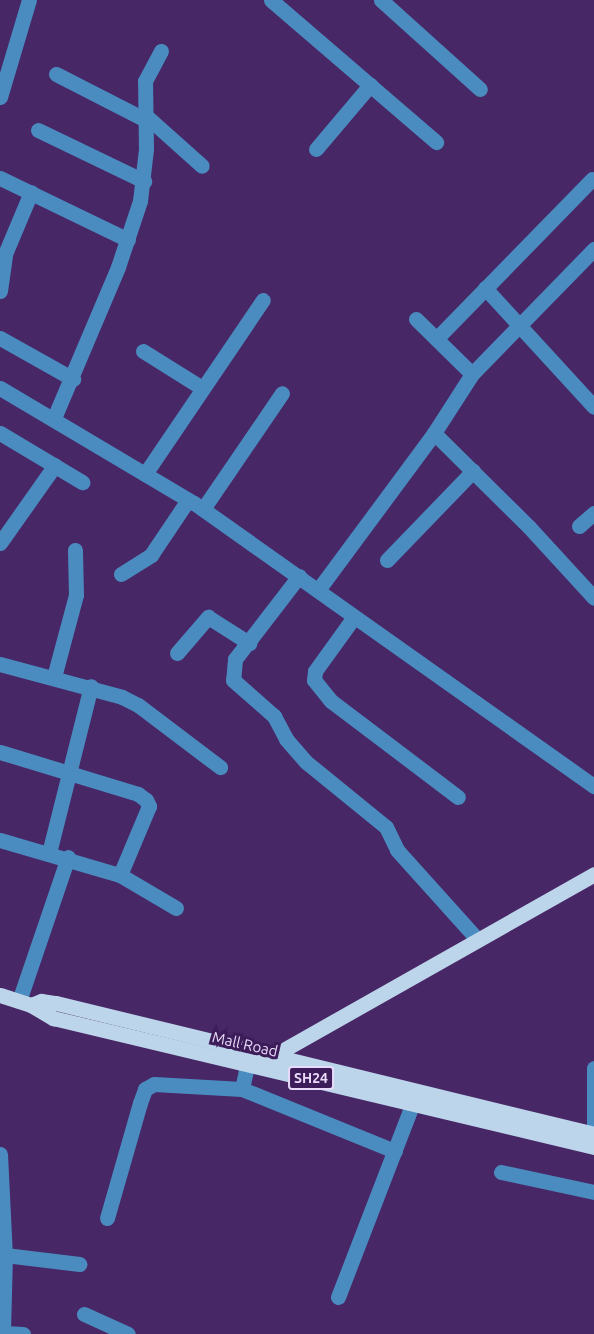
<!DOCTYPE html>
<html>
<head>
<meta charset="utf-8">
<style>
  body { margin:0 }
  #map { position:relative; width:594px; height:1334px; overflow:hidden; background:#472766; font-family:Ubuntu,sans-serif }
  div>[style] { position:absolute }
  .minor>* { height:15px; margin:-7.5px; padding:0 7.5px; transform-origin:7.5px; border-radius:7.5px; background:#4b8cc0 }
  .major>* { height:15px; margin:-7.5px; padding:0 7.5px; transform-origin:7.5px; border-radius:7.5px; background:#bdd5ea }
  span { translate:-50% -50%; white-space:nowrap; text-align:center; line-height:1.15; -webkit-text-stroke:6px #3d1c5a; paint-order:stroke }
  .shield-label span { padding:2px 4px; background:#3d1c5a; border:2px solid; border-radius:4px; -webkit-text-stroke-width:0 }
  .shield-label { font-size:14px; color:#e8dbfa; font-weight:700 }
  .street-label { font-size:15px; color:#e8dbfa }
</style>
</head>
<body>
<div id="map">
  <div class="minor">
    <div style="left:271px;top:0;width:218px;rotate:40.7deg"></div>
    <div style="left:381px;top:0;width:133px;rotate:42deg"></div>
    <div style="left:56px;top:74px;width:101px;rotate:27.1deg"></div>
    <div style="left:0;top:97px;width:101px;rotate:-73.4deg"></div>
    <div style="left:145px;top:115px;width:76px;rotate:41.8deg"></div>
    <div style="left:38px;top:130px;width:118px;rotate:25.7deg"></div>
    <div style="left:316px;top:149px;width:84px;rotate:-49.8deg"></div>
    <div style="left:0;top:178px;width:142px;rotate:25.8deg"></div>
    <div style="left:485px;top:288px;width:161px;rotate:47.5deg"></div>
    <div style="left:0;top:291px;width:37px;rotate:-82deg"></div>
    <div style="left:5px;top:254px;width:67px;rotate:-67.2deg"></div>
    <div style="left:416px;top:319px;width:78px;rotate:44.5deg"></div>
    <div style="left:0;top:338px;width:84px;rotate:29.3deg"></div>
    <div style="left:437px;top:338px;width:222px;rotate:-45.7deg"></div>
    <div style="left:143px;top:351px;width:70px;rotate:32.1deg"></div>
    <div style="left:0;top:388px;width:226px;rotate:30.7deg"></div>
    <div style="left:194px;top:503px;width:490px;rotate:35.3deg"></div>
    <div style="left:54px;top:418px;width:164px;rotate:-67deg"></div>
    <div style="left:118px;top:267px;width:70px;rotate:-71.6deg"></div>
    <div style="left:140px;top:201px;width:52px;rotate:-83.4deg"></div>
    <div style="left:146px;top:149px;width:68px;rotate:-90.8deg"></div>
    <div style="left:145px;top:81px;width:34px;rotate:-62deg"></div>
    <div style="left:0;top:433px;width:96px;rotate:30.9deg"></div>
    <div style="left:434px;top:433px;width:134px;rotate:44.7deg"></div>
    <div style="left:529px;top:527px;width:96px;rotate:47.5deg"></div>
    <div style="left:145px;top:474px;width:210px;rotate:-55.9deg"></div>
    <div style="left:203px;top:509px;width:140px;rotate:-55.7deg"></div>
    <div style="left:579px;top:526px;width:20px;rotate:-41deg"></div>
    <div style="left:0;top:543px;width:95px;rotate:-54.8deg"></div>
    <div style="left:387px;top:560px;width:124px;rotate:-46deg"></div>
    <div style="left:121px;top:574px;width:36px;rotate:-32deg"></div>
    <div style="left:151px;top:555px;width:66px;rotate:-56.1deg"></div>
    <div style="left:299px;top:576px;width:105px;rotate:127.6deg"></div>
    <div style="left:235px;top:659px;width:21px;rotate:95deg"></div>
    <div style="left:233px;top:680px;width:55px;rotate:41.3deg"></div>
    <div style="left:274px;top:716px;width:26px;rotate:62deg"></div>
    <div style="left:286px;top:739px;width:30px;rotate:49deg"></div>
    <div style="left:306px;top:762px;width:103px;rotate:39.1deg"></div>
    <div style="left:386px;top:827px;width:25px;rotate:64deg"></div>
    <div style="left:397px;top:850px;width:120px;rotate:48deg"></div>
    <div style="left:318px;top:590px;width:195px;rotate:-53.5deg"></div>
    <div style="left:434px;top:433px;width:70px;rotate:-57.2deg"></div>
    <div style="left:472px;top:374px;width:175px;rotate:-45.7deg"></div>
    <div style="left:354px;top:617px;width:67px;rotate:125.8deg"></div>
    <div style="left:315px;top:671px;width:9px;rotate:96deg"></div>
    <div style="left:314px;top:680px;width:27px;rotate:51deg"></div>
    <div style="left:331px;top:701px;width:159px;rotate:37.1deg"></div>
    <div style="left:177px;top:653px;width:48px;rotate:-49.3deg"></div>
    <div style="left:208px;top:617px;width:49px;rotate:32.4deg"></div>
    <div style="left:0;top:664px;width:126px;rotate:15.1deg"></div>
    <div style="left:122px;top:697px;width:18px;rotate:27deg"></div>
    <div style="left:138px;top:705px;width:103px;rotate:37.1deg"></div>
    <div style="left:54px;top:677px;width:85px;rotate:-75deg"></div>
    <div style="left:76px;top:595px;width:45px;rotate:-91.3deg"></div>
    <div style="left:0;top:752px;width:144px;rotate:16.9deg"></div>
    <div style="left:138px;top:794px;width:10px;rotate:37deg"></div>
    <div style="left:146px;top:800px;width:7px;rotate:63deg"></div>
    <div style="left:149px;top:806px;width:75px;rotate:112.8deg"></div>
    <div style="left:0;top:840px;width:125px;rotate:16.3deg"></div>
    <div style="left:120px;top:875px;width:65px;rotate:30.5deg"></div>
    <div style="left:49px;top:853px;width:172px;rotate:-75.9deg"></div>
    <div style="left:19px;top:1001px;width:152px;rotate:-71.2deg"></div>
    <div style="left:594px;top:1068px;width:65px;rotate:90deg"></div>
    <div style="left:242px;top:1089px;width:39px;rotate:-78deg"></div>
    <div style="left:0;top:1154px;width:101px;rotate:87.2deg"></div>
    <div style="left:5px;top:1255px;width:79px;rotate:91.5deg"></div>
    <div style="left:501px;top:1172px;width:95px;rotate:12.1deg"></div>
    <div style="left:107px;top:1218px;width:120px;rotate:-74deg"></div>
    <div style="left:140px;top:1103px;width:15px;rotate:-70deg"></div>
    <div style="left:145px;top:1089px;width:10px;rotate:-29deg"></div>
    <div style="left:154px;top:1084px;width:88px;rotate:3.3deg"></div>
    <div style="left:242px;top:1089px;width:165px;rotate:22.1deg"></div>
    <div style="left:5px;top:1255px;width:75px;rotate:6.9deg"></div>
    <div style="left:338px;top:1297px;width:220px;rotate:-68.9deg"></div>
    <div style="left:84px;top:1314px;width:48px;rotate:24.4deg"></div>
    <div style="left:3px;top:1333px;width:20px;rotate:3deg"></div>
  </div>
  <div class="major">
    <div style="left:0;top:995px;width:33px;rotate:18deg"></div>
    <div style="left:31px;top:1005px;width:26px;rotate:31deg"></div>
    <div style="left:53px;top:1018px;width:556px;rotate:13.41deg"></div>
    <div style="left:31px;top:1005px;width:11px;rotate:-22deg"></div>
    <div style="left:41px;top:1001px;width:15px;rotate:8deg"></div>
    <div style="left:56px;top:1003px;width:554px;rotate:13.68deg"></div>
    <div style="left:271px;top:1057px;width:371px;rotate:-29.5deg"></div>
  </div>
  <div class="shield-label">
    <span style="left:311px;top:1078px">SH24</span>
  </div>
  <div class="street-label">
    <span style="left:245px;top:1044px;rotate:13deg">Mall Road</span>
  </div>
</div>
</body>
</html>
